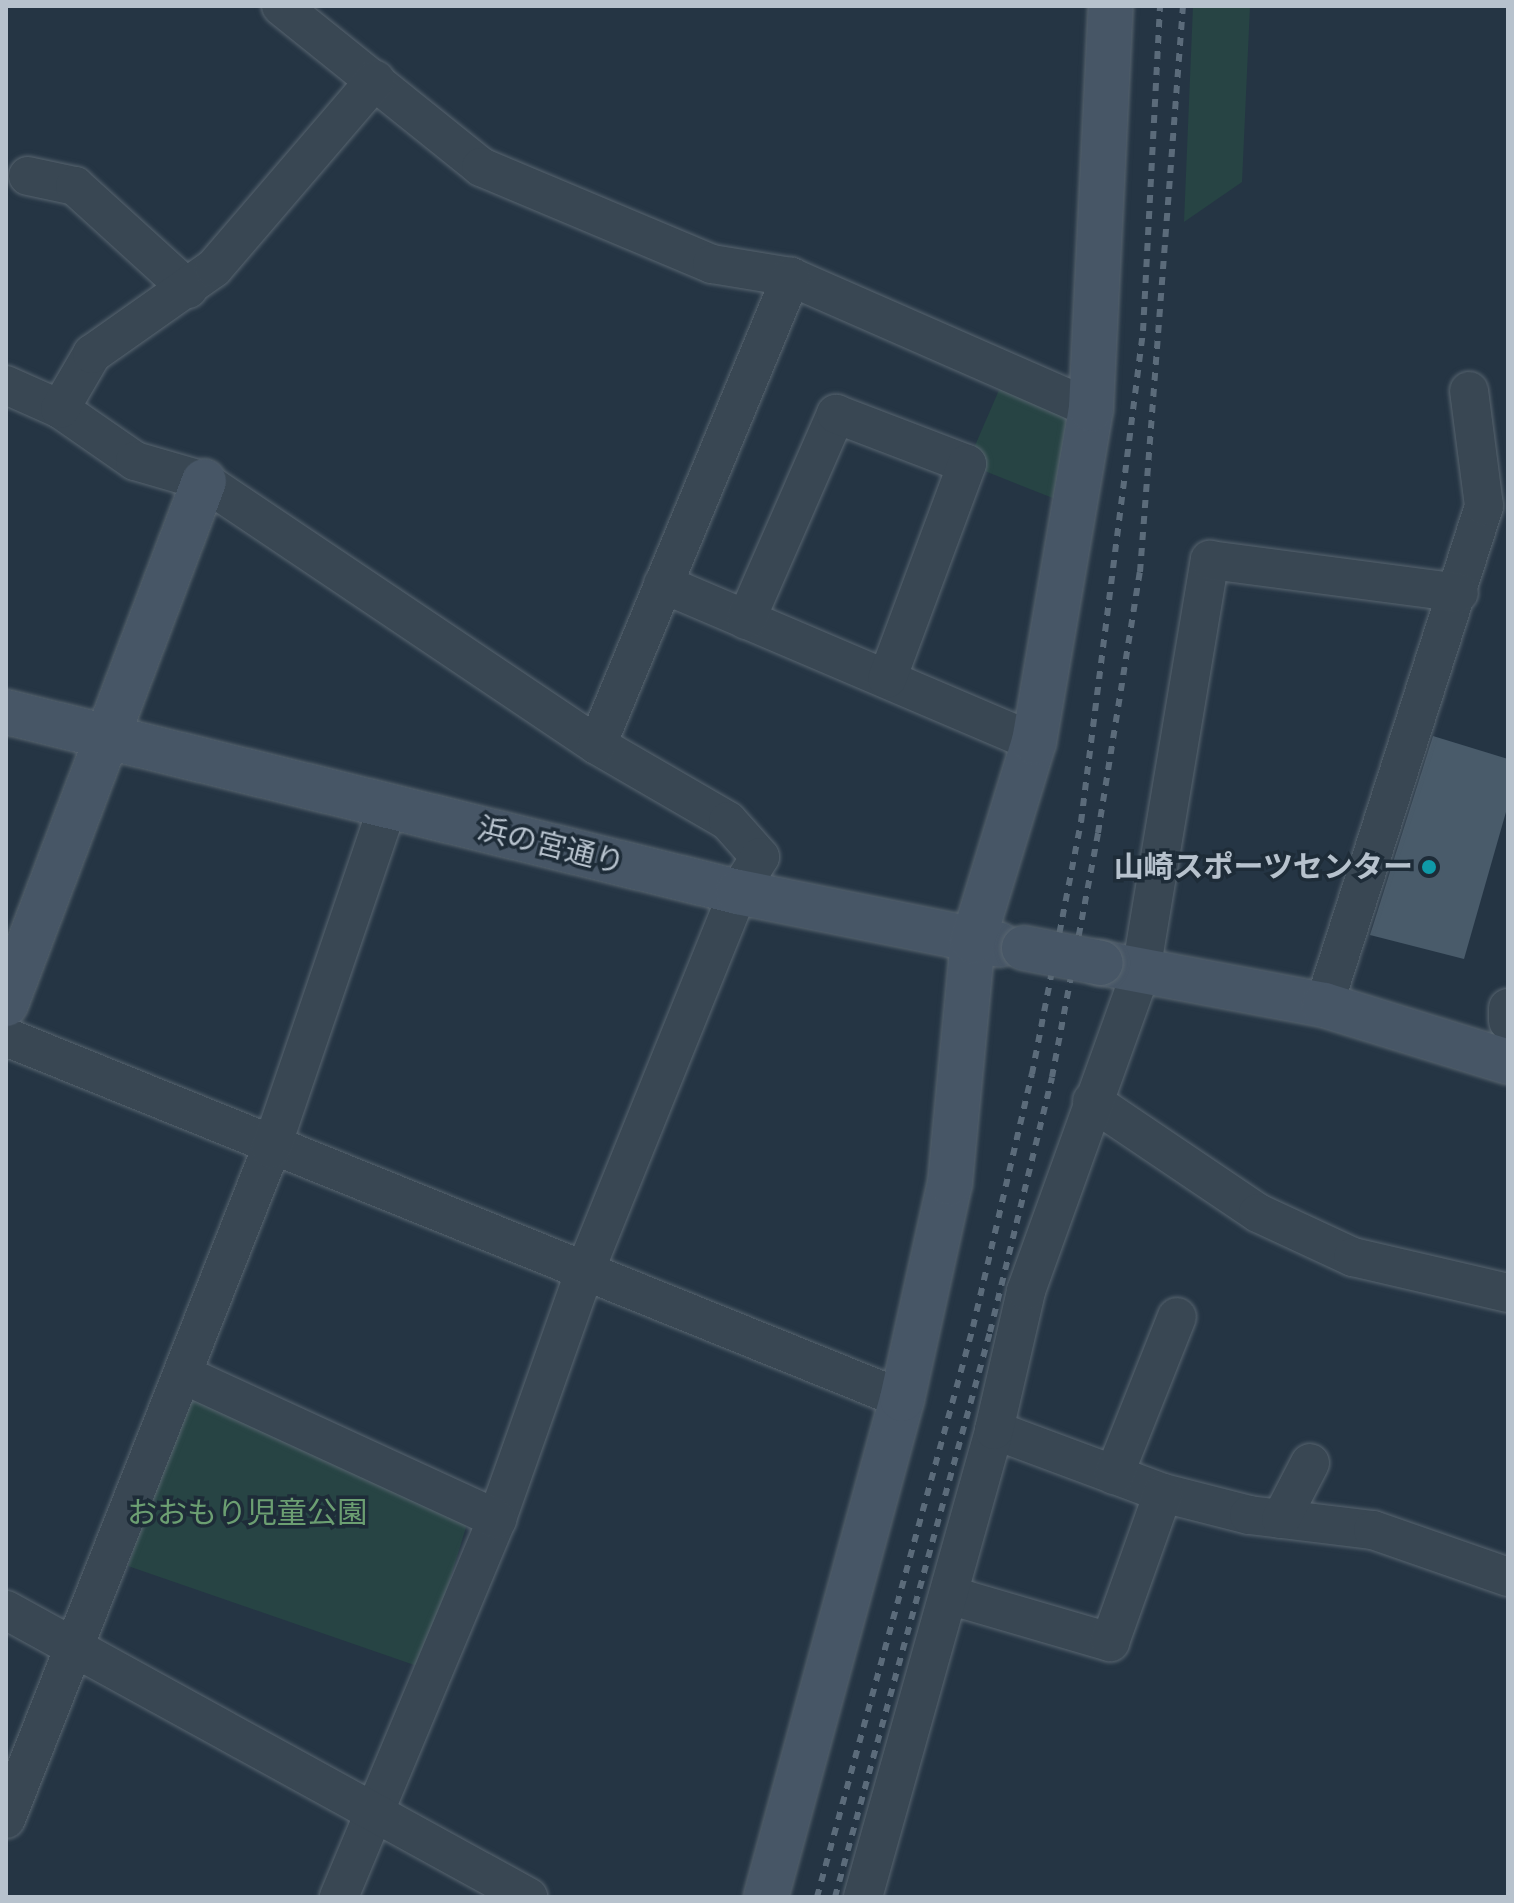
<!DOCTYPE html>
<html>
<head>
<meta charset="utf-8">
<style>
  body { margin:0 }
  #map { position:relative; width:1514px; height:1903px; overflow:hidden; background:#253544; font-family:Karla,"Noto Sans JP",sans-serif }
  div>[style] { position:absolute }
  .green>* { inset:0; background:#274444 }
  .building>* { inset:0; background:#495b6a }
  .roads { filter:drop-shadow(0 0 2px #586570) drop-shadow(0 0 2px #586570) }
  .street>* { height:38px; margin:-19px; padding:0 19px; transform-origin:19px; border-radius:19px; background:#394753 }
  .secondary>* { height:44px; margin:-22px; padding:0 22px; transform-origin:22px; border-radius:22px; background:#475666 }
  .rail>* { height:6px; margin-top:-3px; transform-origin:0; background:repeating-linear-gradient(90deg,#5b6b7a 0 8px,transparent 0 16px) }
  .bridges { filter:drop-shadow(0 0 2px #586570) drop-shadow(0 0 2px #586570) }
  .secondary-bridge>* { height:44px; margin:-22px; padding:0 22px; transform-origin:22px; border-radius:22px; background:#475666 }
  .dots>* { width:22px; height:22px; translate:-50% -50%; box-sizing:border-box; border:4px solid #1e2c38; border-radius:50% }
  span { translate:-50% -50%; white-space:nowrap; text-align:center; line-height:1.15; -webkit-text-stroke:7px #1e2c38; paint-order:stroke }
  .street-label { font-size:30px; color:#b7c2cd }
  .poi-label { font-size:30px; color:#b7c2cd; font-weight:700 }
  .right { translate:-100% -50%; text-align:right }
  .park-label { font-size:30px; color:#6c9f72 }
  .frame { position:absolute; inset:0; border:8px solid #b7c2cd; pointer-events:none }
</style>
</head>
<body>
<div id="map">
  <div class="green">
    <div style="clip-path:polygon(1193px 6px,1250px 6px,1242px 182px,1184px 222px)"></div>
    <div style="clip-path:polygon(1006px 374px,1091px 409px,1073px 506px,967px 464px)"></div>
    <div style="clip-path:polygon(189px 1385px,467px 1524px,423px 1668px,128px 1566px)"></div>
  </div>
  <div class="building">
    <div style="clip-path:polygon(1433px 736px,1508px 759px,1508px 805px,1464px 959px,1370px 935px)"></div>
  </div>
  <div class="roads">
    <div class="street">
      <div style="left:281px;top:6px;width:257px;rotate:38.8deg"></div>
      <div style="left:481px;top:167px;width:251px;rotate:22.8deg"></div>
      <div style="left:712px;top:264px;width:80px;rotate:9.3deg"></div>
      <div style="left:791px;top:277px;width:328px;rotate:23.7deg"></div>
      <div style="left:28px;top:176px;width:48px;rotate:12deg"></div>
      <div style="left:75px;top:186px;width:153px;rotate:42.3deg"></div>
      <div style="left:6px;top:385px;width:59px;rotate:24deg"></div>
      <div style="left:60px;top:409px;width:91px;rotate:34.7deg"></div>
      <div style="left:135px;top:461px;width:72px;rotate:16.2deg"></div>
      <div style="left:204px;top:481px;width:473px;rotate:33.9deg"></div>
      <div style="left:597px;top:745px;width:151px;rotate:30.1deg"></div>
      <div style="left:728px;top:821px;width:48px;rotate:48.4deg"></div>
      <div style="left:760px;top:857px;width:41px;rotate:122.2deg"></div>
      <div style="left:738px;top:892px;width:411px;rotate:112deg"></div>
      <div style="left:584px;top:1273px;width:261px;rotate:109.5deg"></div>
      <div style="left:497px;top:1519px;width:410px;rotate:112.7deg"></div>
      <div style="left:60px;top:409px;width:64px;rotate:-59.8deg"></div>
      <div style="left:92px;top:354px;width:149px;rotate:-35.2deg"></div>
      <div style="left:214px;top:268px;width:248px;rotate:-49.4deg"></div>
      <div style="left:663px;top:584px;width:403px;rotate:23.1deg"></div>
      <div style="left:746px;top:620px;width:225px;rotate:-66.4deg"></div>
      <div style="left:836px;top:414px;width:140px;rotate:20.9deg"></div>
      <div style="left:967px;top:464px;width:229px;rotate:110.4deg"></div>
      <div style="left:597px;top:745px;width:507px;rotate:-67.48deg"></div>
      <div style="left:1324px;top:1005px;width:524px;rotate:-72.22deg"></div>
      <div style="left:1484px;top:506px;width:116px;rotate:-97.4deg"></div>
      <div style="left:1508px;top:1008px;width:13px;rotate:90deg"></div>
      <div style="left:6px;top:1037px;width:966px;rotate:22deg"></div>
      <div style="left:1092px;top:1101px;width:200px;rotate:34deg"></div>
      <div style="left:1258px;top:1213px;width:105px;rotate:24.9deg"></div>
      <div style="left:1353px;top:1257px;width:159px;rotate:13.1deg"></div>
      <div style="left:184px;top:1375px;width:345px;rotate:24.7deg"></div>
      <div style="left:994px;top:1430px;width:180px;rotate:20.4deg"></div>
      <div style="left:1163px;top:1493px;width:89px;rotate:14.3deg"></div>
      <div style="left:1249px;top:1515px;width:125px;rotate:6.9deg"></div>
      <div style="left:1373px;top:1530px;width:143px;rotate:19.2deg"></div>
      <div style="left:1114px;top:1475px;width:170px;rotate:-68.3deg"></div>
      <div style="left:1281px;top:1519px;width:63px;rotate:-62.6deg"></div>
      <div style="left:949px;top:1595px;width:168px;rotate:16.3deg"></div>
      <div style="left:1110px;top:1642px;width:158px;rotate:-70.4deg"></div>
      <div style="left:6px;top:1610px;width:596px;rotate:28.8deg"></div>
      <div style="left:6px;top:1819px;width:721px;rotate:-68.42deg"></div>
      <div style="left:271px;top:1149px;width:362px;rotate:-71.2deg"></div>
      <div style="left:863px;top:1897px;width:485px;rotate:-74.3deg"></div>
      <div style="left:994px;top:1430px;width:143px;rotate:-77deg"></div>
      <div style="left:1026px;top:1291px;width:340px;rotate:-70.2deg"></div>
      <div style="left:1141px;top:971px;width:417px;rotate:-80.5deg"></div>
      <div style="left:1210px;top:560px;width:251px;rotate:7.5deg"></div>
    </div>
    <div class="secondary">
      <div style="left:6px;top:712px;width:754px;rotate:13.82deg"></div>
      <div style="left:738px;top:892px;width:267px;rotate:11.4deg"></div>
      <div style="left:1101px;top:963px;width:227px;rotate:10.7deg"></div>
      <div style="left:1324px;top:1005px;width:193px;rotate:17.2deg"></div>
      <div style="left:6px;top:1004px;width:559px;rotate:-69.26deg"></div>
      <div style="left:766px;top:1897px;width:516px;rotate:-74.73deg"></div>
      <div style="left:902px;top:1399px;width:221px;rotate:-77.5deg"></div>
      <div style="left:950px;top:1183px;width:243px;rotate:-84.6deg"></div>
      <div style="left:973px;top:941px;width:208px;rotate:-73deg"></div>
      <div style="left:1034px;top:742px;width:338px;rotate:-80.3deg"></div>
      <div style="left:1091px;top:409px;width:403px;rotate:-87.2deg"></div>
    </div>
  </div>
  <div class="rail">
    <div style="left:817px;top:1897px;width:591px;rotate:-74.69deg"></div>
    <div style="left:973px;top:1327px;width:260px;rotate:-76.9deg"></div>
    <div style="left:1032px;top:1074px;width:257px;rotate:-79deg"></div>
    <div style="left:1081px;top:822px;width:495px;rotate:-82.8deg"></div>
    <div style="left:1143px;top:331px;width:325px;rotate:-87deg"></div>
    <div style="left:835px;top:1897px;width:586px;rotate:-74.66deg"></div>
    <div style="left:990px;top:1332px;width:262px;rotate:-76.3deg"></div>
    <div style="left:1052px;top:1077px;width:248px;rotate:-79.3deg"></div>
    <div style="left:1098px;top:833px;width:264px;rotate:-80.9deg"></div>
    <div style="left:1140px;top:572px;width:568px;rotate:-85.66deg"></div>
  </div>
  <div class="bridges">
    <div class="secondary-bridge">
      <div style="left:1024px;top:948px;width:78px;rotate:11deg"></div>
    </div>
  </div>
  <div class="dots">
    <div style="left:1429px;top:867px;background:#0f9aa8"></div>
  </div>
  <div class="street-label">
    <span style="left:551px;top:846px;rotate:14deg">浜の宮通り</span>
  </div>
  <div class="poi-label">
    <span class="right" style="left:1413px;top:867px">山崎スポーツセンター</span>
  </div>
  <div class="park-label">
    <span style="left:247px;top:1513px">おおもり児童公園</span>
  </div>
  <div class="frame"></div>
</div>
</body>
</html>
